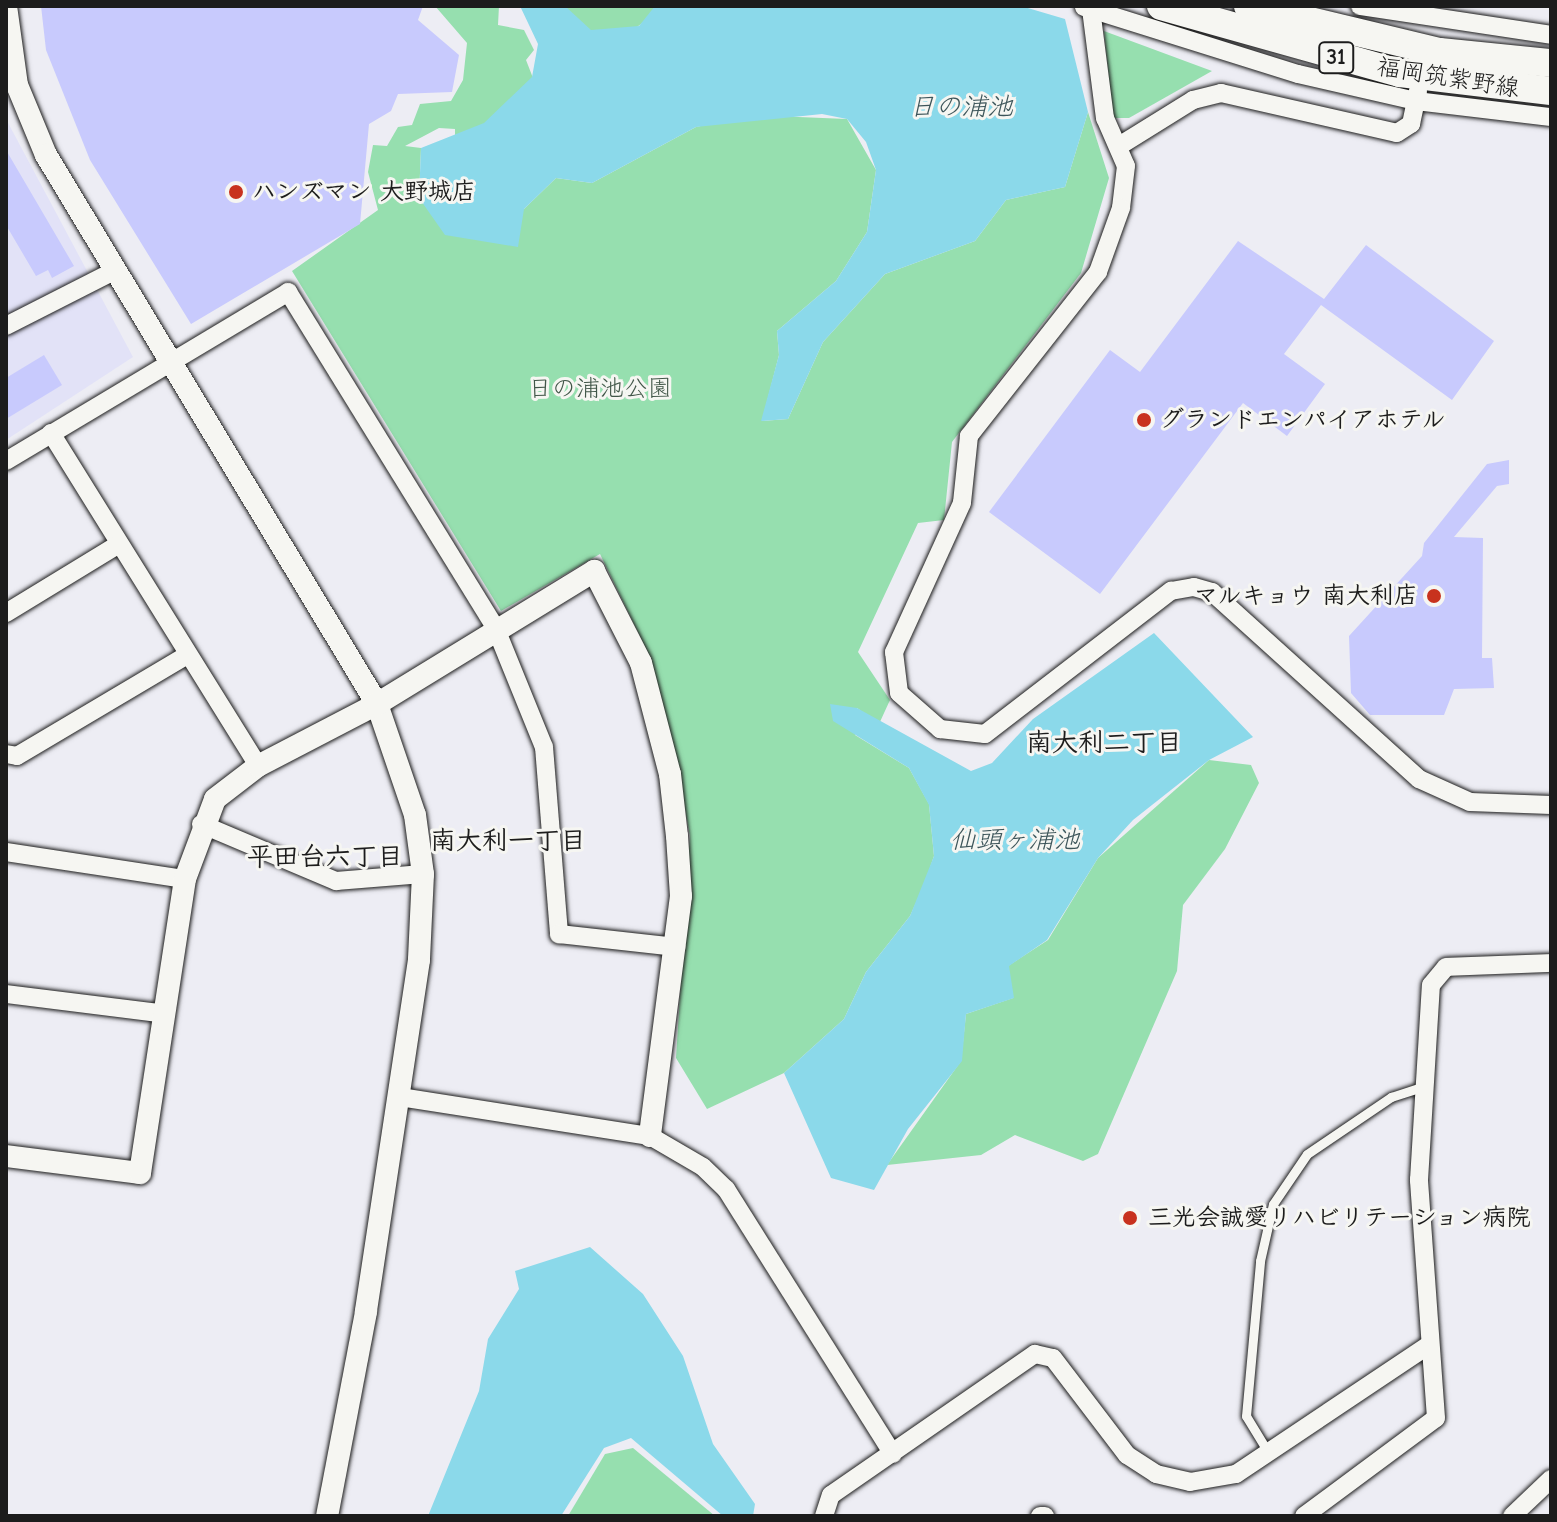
<!DOCTYPE html>
<html>
<head>
<meta charset="utf-8">
<style>
  body { margin:0 }
  #map { position:relative; width:1557px; height:1522px; overflow:hidden; background:#ededf4; font-family:"Comic Neue","Klee One",sans-serif }
  div>[style] { position:absolute }
  .built>* { inset:0; background:#e2e2f7 }
  .green>* { inset:0; background:#96dfaf }
  .water>* { inset:0; background:#8bd9ea }
  .building>* { inset:0; background:#c8cafd }
  .roads { filter:drop-shadow(0 0 2px #1c1c1c) drop-shadow(0 0 2px #1c1c1c) }
  .service>* { height:9px; margin:-4.5px; padding:0 4.5px; transform-origin:4.5px; border-radius:4.5px; background:#f6f6f2 }
  .minor>* { height:18px; margin:-9px; padding:0 9px; transform-origin:9px; border-radius:9px; background:#f6f6f2 }
  .tertiary>* { height:22px; margin:-11px; padding:0 11px; transform-origin:11px; border-radius:11px; background:#f6f6f2 }
  .primary>* { height:28px; margin:-14px; padding:0 14px; transform-origin:14px; border-radius:14px; background:#f6f6f2 }
  .dots>* { width:22px; height:22px; translate:-50% -50%; box-sizing:border-box; border:4px solid #f6f6f2; border-radius:50% }
  span { translate:-50% -50%; white-space:nowrap; text-align:center; line-height:1.15; -webkit-text-stroke:6px #f6f6f2; paint-order:stroke }
  .shield-label span { padding:2px 6px; background:#f6f6f2; border:2px solid; border-radius:6px; -webkit-text-stroke-width:0 }
  .shield-label { font-size:22px; color:#1c1c1c; font-weight:700 }
  .street-label { font-size:24px; color:#1c1c1c }
  .poi-label { font-size:24px; color:#1c1c1c; font-weight:700 }
  .left { translate:0 -50%; text-align:left }
  .right { translate:-100% -50%; text-align:right }
  .park-label { font-size:24px; color:#415648 }
  .water-label { font-size:26px; color:#3d555a; font-style:italic }
  .neighbourhood-label { font-size:26px; color:#1c1c1c; font-weight:700 }
  .frame { position:absolute; inset:0; border:8px solid #1c1c1c; pointer-events:none }
</style>
</head>
<body>
<div id="map">
  <div class="built">
    <div style="clip-path:polygon(6px 119px,133px 357px,6px 440px)"></div>
  </div>
  <div class="green">
    <div style="clip-path:polygon(435px 6px,499px 6px,498px 25px,524px 30px,534px 50px,526px 60px,540px 96px,455px 143px,455px 129px,439px 128px,405px 146px,421px 148px,419px 198px,524px 209px,556px 178px,592px 183px,696px 127px,752px 115px,847px 119px,876px 170px,867px 232px,836px 281px,777px 331px,779px 355px,762px 421px,788px 419px,823px 342px,885px 274px,975px 241px,1006px 200px,1065px 187px,1088px 112px,1109px 178px,1081px 273px,952px 442px,944px 520px,918px 523px,858px 652px,890px 700px,879px 724px,857px 708px,855px 735px,909px 768px,929px 804px,934px 856px,924px 885px,910px 916px,866px 972px,844px 1019px,784px 1073px,707px 1109px,676px 1058px,690px 836px,674px 750px,648px 653px,600px 554px,501px 611px,292px 271px,378px 210px,368px 172px,373px 145px,387px 146px,398px 127px,412px 125px,420px 104px,451px 101px,463px 80px,467px 43px)"></div>
    <div style="clip-path:polygon(543px 6px,665px 6px,609px 48px)"></div>
    <div style="clip-path:polygon(1104px 31px,1212px 71px,1129px 118px,1113px 118px)"></div>
    <div style="clip-path:polygon(1209px 760px,1251px 765px,1259px 783px,1225px 849px,1183px 905px,1177px 971px,1098px 1154px,1083px 1161px,1015px 1135px,981px 1155px,887px 1165px,961px 1061px,966px 1014px,1013px 998px,1008px 966px,1048px 940px,1098px 858px)"></div>
    <div style="clip-path:polygon(633px 1448px,715px 1516px,568px 1516px,605px 1454px)"></div>
  </div>
  <div class="water">
    <div style="clip-path:polygon(520px 6px,565px 6px,591px 30px,639px 26px,655px 6px,1021px 6px,1065px 19px,1088px 112px,1065px 187px,1006px 200px,975px 241px,885px 274px,823px 342px,788px 419px,761px 421px,779px 355px,777px 331px,836px 281px,867px 232px,876px 170px,866px 142px,847px 119px,822px 114px,696px 127px,592px 183px,556px 178px,524px 209px,518px 247px,445px 235px,419px 198px,421px 148px,484px 123px,532px 77px,538px 44px)"></div>
    <div style="clip-path:polygon(1154px 633px,1253px 737px,1209px 760px,1133px 820px,1098px 858px,1047px 940px,1009px 966px,1014px 998px,966px 1014px,962px 1061px,908px 1129px,874px 1190px,831px 1178px,784px 1073px,844px 1019px,866px 972px,910px 916px,934px 856px,929px 805px,909px 768px,833px 721px,830px 704px,857px 708px,971px 771px,992px 763px,1033px 719px)"></div>
    <div style="clip-path:polygon(590px 1247px,643px 1294px,683px 1356px,713px 1444px,755px 1504px,753px 1516px,723px 1516px,631px 1438px,604px 1448px,561px 1516px,428px 1516px,479px 1391px,488px 1339px,519px 1289px,515px 1271px)"></div>
  </div>
  <div class="building">
    <div style="clip-path:polygon(41px 6px,423px 6px,418px 20px,459px 55px,452px 92px,398px 94px,391px 111px,369px 124px,360px 224px,191px 324px,90px 160px,46px 50px)"></div>
    <div style="clip-path:polygon(6px 150px,74px 266px,52px 278px,48px 270px,36px 276px,6px 225px)"></div>
    <div style="clip-path:polygon(1238px 241px,1324px 299px,1366px 245px,1494px 341px,1452px 400px,1321px 305px,1284px 354px,1325px 384px,1287px 436px,1243px 403px,1100px 594px,989px 512px,1110px 350px,1140px 372px)"></div>
    <div style="clip-path:polygon(44px 355px,62px 385px,6px 419px,6px 378px)"></div>
    <div style="clip-path:polygon(1509px 460px,1509px 484px,1497px 486px,1454px 537px,1483px 538px,1482px 658px,1492px 658px,1494px 688px,1454px 689px,1444px 715px,1370px 715px,1351px 693px,1349px 636px,1422px 556px,1424px 543px,1487px 464px)"></div>
  </div>
  <div class="roads">
    <div class="service">
      <div style="left:1268px;top:1452px;width:42px;rotate:-121.4deg"></div>
      <div style="left:1246px;top:1416px;width:156px;rotate:-84.8deg"></div>
      <div style="left:1260px;top:1261px;width:58px;rotate:-77.2deg"></div>
      <div style="left:1273px;top:1204px;width:60px;rotate:-55.8deg"></div>
      <div style="left:1307px;top:1154px;width:102px;rotate:-34.2deg"></div>
      <div style="left:1391px;top:1097px;width:36px;rotate:-18deg"></div>
    </div>
    <div class="minor">
      <div style="left:1360px;top:6px;width:193px;rotate:8.6deg"></div>
      <div style="left:1084px;top:7px;width:224px;rotate:17.4deg"></div>
      <div style="left:1298px;top:74px;width:121px;rotate:12.9deg"></div>
      <div style="left:1416px;top:101px;width:136px;rotate:6.8deg"></div>
      <div style="left:1091px;top:9px;width:110px;rotate:82.7deg"></div>
      <div style="left:1105px;top:118px;width:52px;rotate:66.4deg"></div>
      <div style="left:1126px;top:166px;width:42px;rotate:96.8deg"></div>
      <div style="left:1121px;top:208px;width:68px;rotate:109.8deg"></div>
      <div style="left:1098px;top:272px;width:209px;rotate:128.2deg"></div>
      <div style="left:969px;top:436px;width:67px;rotate:96deg"></div>
      <div style="left:962px;top:503px;width:164px;rotate:114.5deg"></div>
      <div style="left:894px;top:652px;width:41px;rotate:83deg"></div>
      <div style="left:899px;top:693px;width:55px;rotate:41.3deg"></div>
      <div style="left:940px;top:729px;width:45px;rotate:6.3deg"></div>
      <div style="left:985px;top:734px;width:235px;rotate:-37.6deg"></div>
      <div style="left:1171px;top:591px;width:23px;rotate:-10deg"></div>
      <div style="left:1194px;top:587px;width:19px;rotate:16deg"></div>
      <div style="left:1212px;top:592px;width:279px;rotate:42.1deg"></div>
      <div style="left:1419px;top:779px;width:56px;rotate:24.3deg"></div>
      <div style="left:1470px;top:802px;width:81px;rotate:2.1deg"></div>
      <div style="left:1119px;top:146px;width:87px;rotate:-31.9deg"></div>
      <div style="left:1193px;top:100px;width:29px;rotate:-14deg"></div>
      <div style="left:1221px;top:93px;width:180px;rotate:12.8deg"></div>
      <div style="left:1397px;top:133px;width:17px;rotate:-33deg"></div>
      <div style="left:1411px;top:124px;width:34px;rotate:-78deg"></div>
      <div style="left:6px;top:326px;width:121px;rotate:-27deg"></div>
      <div style="left:51px;top:433px;width:392px;rotate:58.1deg"></div>
      <div style="left:6px;top:461px;width:329px;rotate:-30.9deg"></div>
      <div style="left:288px;top:292px;width:396px;rotate:58.3deg"></div>
      <div style="left:496px;top:629px;width:127px;rotate:67.9deg"></div>
      <div style="left:544px;top:747px;width:188px;rotate:85.4deg"></div>
      <div style="left:559px;top:934px;width:118px;rotate:6.3deg"></div>
      <div style="left:6px;top:613px;width:132px;rotate:-31.4deg"></div>
      <div style="left:6px;top:754px;width:11px;rotate:10deg"></div>
      <div style="left:17px;top:756px;width:198px;rotate:-30.7deg"></div>
      <div style="left:201px;top:824px;width:147px;rotate:22.9deg"></div>
      <div style="left:336px;top:881px;width:87px;rotate:-4.6deg"></div>
      <div style="left:6px;top:852px;width:181px;rotate:8.6deg"></div>
      <div style="left:6px;top:994px;width:161px;rotate:7.1deg"></div>
      <div style="left:400px;top:1097px;width:253px;rotate:8.9deg"></div>
      <div style="left:650px;top:1136px;width:61px;rotate:30.3deg"></div>
      <div style="left:703px;top:1167px;width:32px;rotate:44deg"></div>
      <div style="left:726px;top:1189px;width:313px;rotate:57.8deg"></div>
      <div style="left:824px;top:1516px;width:22px;rotate:-72deg"></div>
      <div style="left:831px;top:1495px;width:248px;rotate:-34.7deg"></div>
      <div style="left:1035px;top:1354px;width:18px;rotate:13deg"></div>
      <div style="left:1053px;top:1358px;width:122px;rotate:52.7deg"></div>
      <div style="left:1127px;top:1455px;width:35px;rotate:33deg"></div>
      <div style="left:1156px;top:1474px;width:35px;rotate:13deg"></div>
      <div style="left:1190px;top:1482px;width:47px;rotate:-9.9deg"></div>
      <div style="left:1236px;top:1474px;width:232px;rotate:-33.8deg"></div>
      <div style="left:1040px;top:1516px;width:5px"></div>
      <div style="left:1304px;top:1516px;width:164px;rotate:-36.6deg"></div>
      <div style="left:1436px;top:1418px;width:239px;rotate:-94.1deg"></div>
      <div style="left:1419px;top:1180px;width:195px;rotate:-86.5deg"></div>
      <div style="left:1431px;top:985px;width:23px;rotate:-50deg"></div>
      <div style="left:1446px;top:967px;width:105px;rotate:-2.2deg"></div>
      <div style="left:1512px;top:1516px;width:54px;rotate:-43.5deg"></div>
    </div>
    <div class="tertiary">
      <div style="left:6px;top:6px;width:80px;rotate:82.1deg"></div>
      <div style="left:17px;top:85px;width:76px;rotate:67.5deg"></div>
      <div style="left:46px;top:155px;width:641px;rotate:58.91deg"></div>
      <div style="left:377px;top:704px;width:117px;rotate:71.1deg"></div>
      <div style="left:415px;top:815px;width:60px;rotate:82.3deg"></div>
      <div style="left:423px;top:874px;width:86px;rotate:92.7deg"></div>
      <div style="left:419px;top:960px;width:356px;rotate:98.6deg"></div>
      <div style="left:366px;top:1312px;width:208px;rotate:100.8deg"></div>
      <div style="left:6px;top:1156px;width:135px;rotate:7.2deg"></div>
      <div style="left:140px;top:1173px;width:297px;rotate:-81.3deg"></div>
      <div style="left:185px;top:879px;width:85px;rotate:-69.4deg"></div>
      <div style="left:215px;top:799px;width:54px;rotate:-37.5deg"></div>
      <div style="left:258px;top:766px;width:134px;rotate:-27.5deg"></div>
      <div style="left:377px;top:704px;width:255px;rotate:-31.5deg"></div>
      <div style="left:594px;top:571px;width:103px;rotate:62.9deg"></div>
      <div style="left:641px;top:663px;width:115px;rotate:75.4deg"></div>
      <div style="left:670px;top:774px;width:62px;rotate:83.6deg"></div>
      <div style="left:677px;top:836px;width:60px;rotate:86.2deg"></div>
      <div style="left:681px;top:896px;width:242px;rotate:97.4deg"></div>
    </div>
    <div class="primary">
      <div style="left:1161px;top:6px;width:248px;rotate:15.7deg"></div>
      <div style="left:1400px;top:73px;width:152px;rotate:6.8deg"></div>
      <div style="left:1248px;top:6px;width:197px;rotate:13.5deg"></div>
      <div style="left:1440px;top:52px;width:112px;rotate:5.7deg"></div>
    </div>
  </div>
  <div class="dots">
    <div style="left:236px;top:192px;background:#c8321e"></div>
    <div style="left:1144px;top:420px;background:#c8321e"></div>
    <div style="left:1434px;top:596px;background:#c8321e"></div>
    <div style="left:1130px;top:1218px;background:#c8321e"></div>
  </div>
  <div class="shield-label">
    <span style="left:1336px;top:58px">31</span>
  </div>
  <div class="street-label">
    <span style="left:1448px;top:78px;rotate:9deg">福岡筑紫野線</span>
  </div>
  <div class="poi-label">
    <span class="left" style="left:252px;top:192px">ハンズマン 大野城店</span>
    <span class="left" style="left:1160px;top:420px">グランドエンパイアホテル</span>
    <span class="right" style="left:1418px;top:596px">マルキョウ 南大利店</span>
    <span class="left" style="left:1148px;top:1218px">三光会誠愛リハビリテーション病院</span>
  </div>
  <div class="park-label">
    <span style="left:600px;top:389px">日の浦池公園</span>
  </div>
  <div class="water-label">
    <span style="left:961px;top:108px">日の浦池</span>
    <span style="left:1015px;top:841px">仙頭ヶ浦池</span>
  </div>
  <div class="neighbourhood-label">
    <span style="left:1104px;top:744px">南大利二丁目</span>
    <span style="left:508px;top:842px">南大利一丁目</span>
    <span style="left:325px;top:858px">平田台六丁目</span>
  </div>
  <div class="frame"></div>
</div>
</body>
</html>
